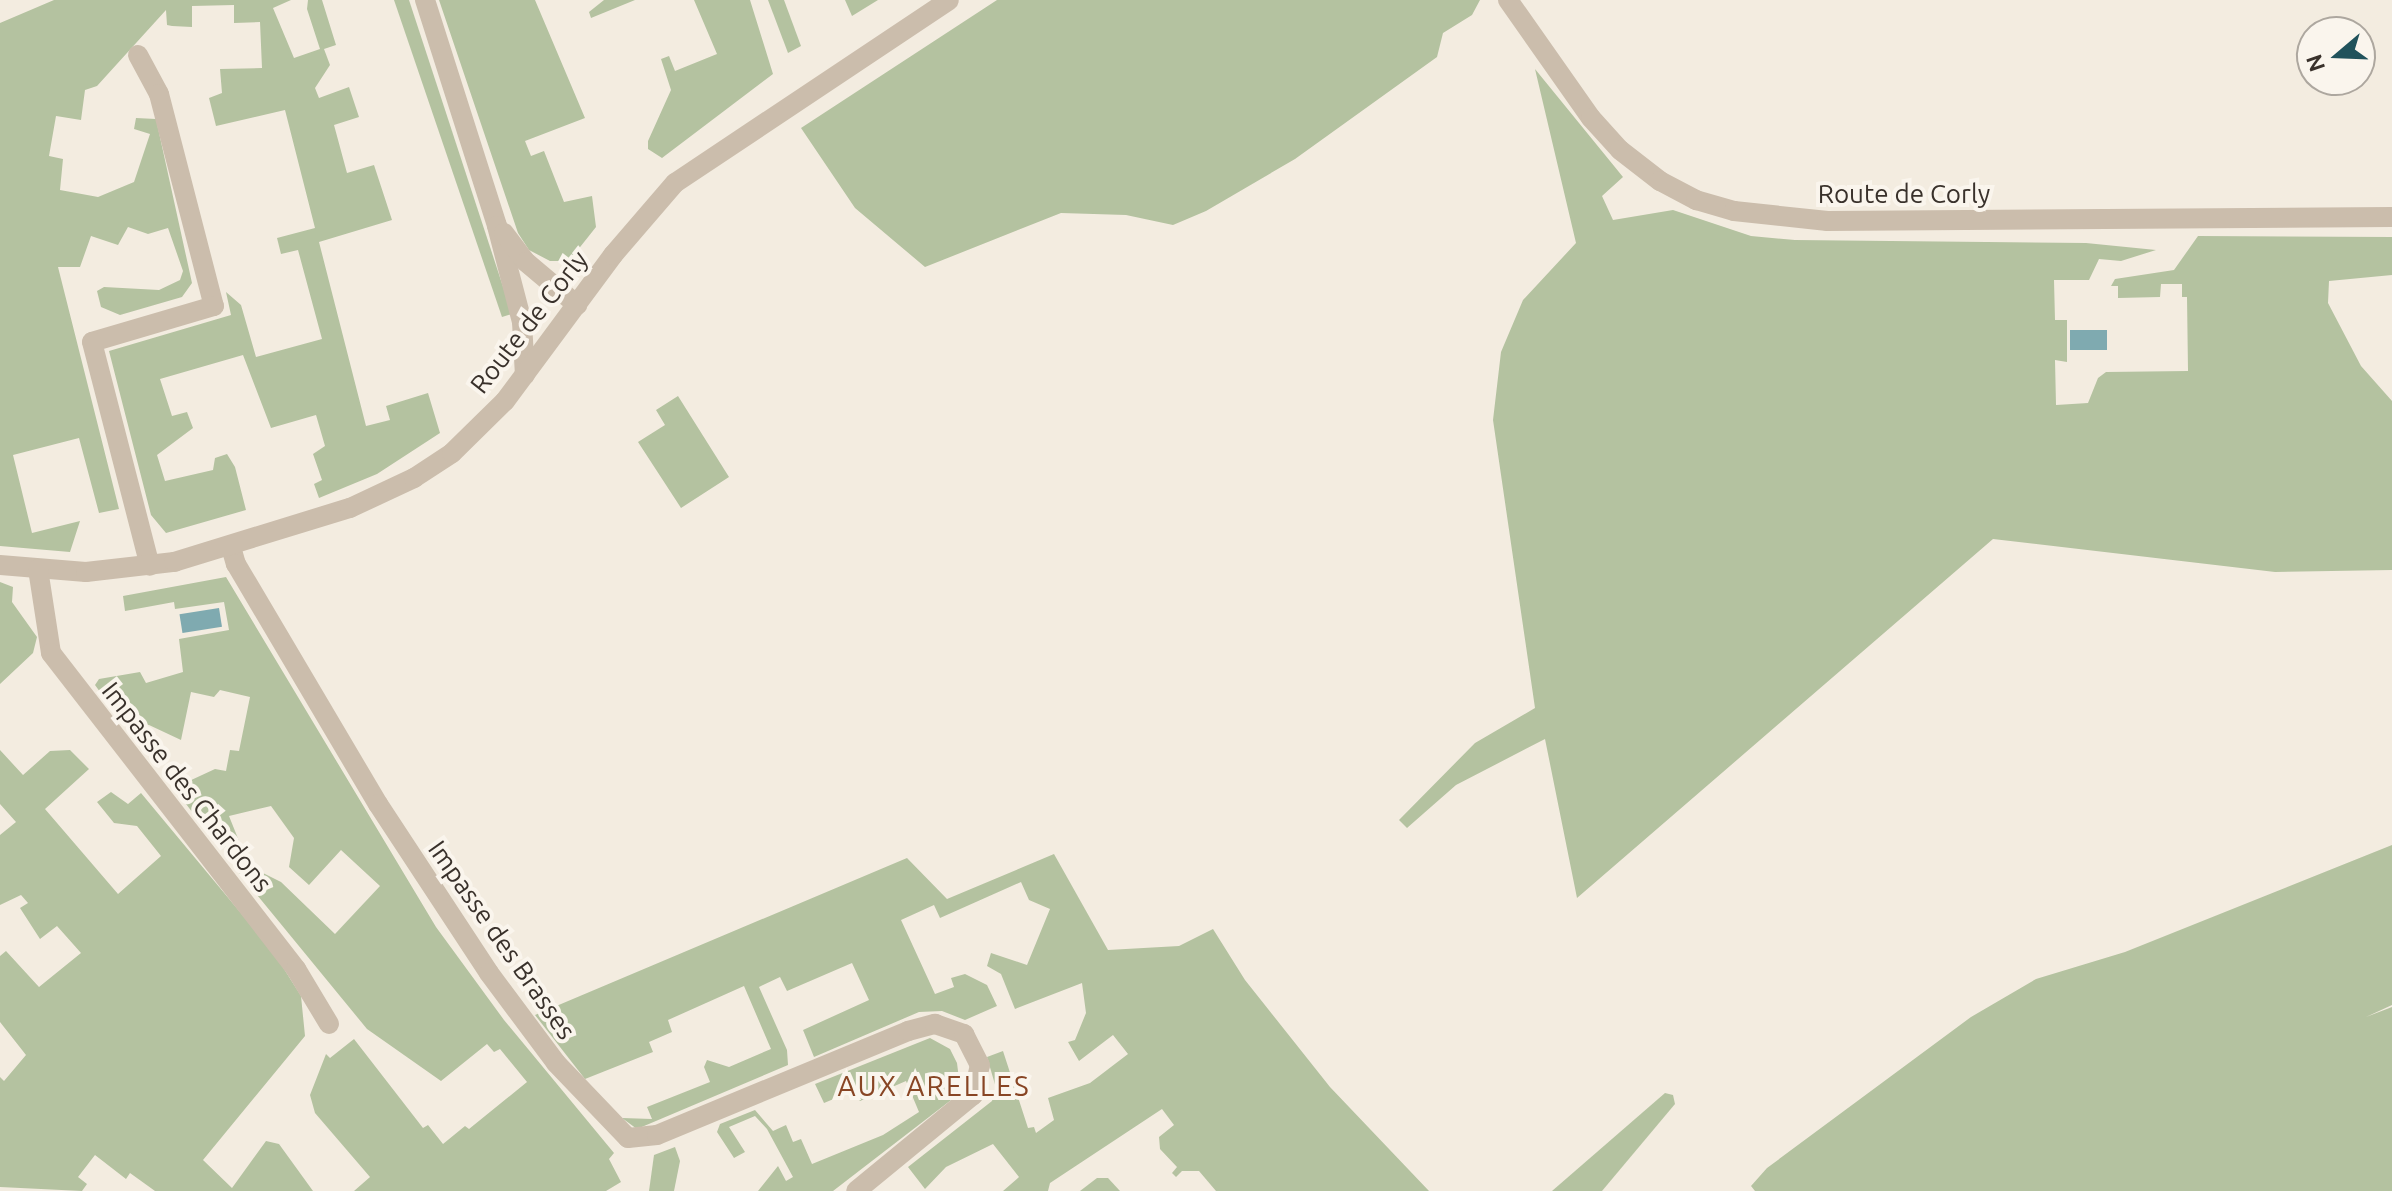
<!DOCTYPE html>
<html>
<head>
<meta charset="utf-8">
<style>
  body { margin:0 }
  #map { position:relative; width:2392px; height:1191px; overflow:hidden; background:#f3ece0; font-family:Ubuntu,sans-serif }
  div>[style] { position:absolute }
  .green>* { inset:0; background:#b4c2a0 }
  .water>* { inset:0; background:#7faab0; transform-origin:0 0 }
  .minor>* { height:20px; margin:-10px; padding:0 10px; transform-origin:10px; border-radius:10px; background:#cbbdac }
  span { translate:-50% -50%; white-space:nowrap; text-align:center; line-height:1.15; -webkit-text-stroke:8px #faf5ed; paint-order:stroke }
  .street-label { font-size:26px; color:#39312b }
  .neighbourhood-label { font-size:28px; color:#884524; letter-spacing:2px }
  .north { position:absolute; left:2296px; top:16px; width:80px; height:80px; box-sizing:border-box; background:#faf5ed; border:2px solid #ada79f; border-radius:50%; rotate:251deg; font-size:22px; font-weight:700; line-height:32px; text-align:center; color:#39312b }
  .north::after { content:''; display:block; margin:auto; width:28px; height:36px; background:#20525b; clip-path:polygon(50% 0,100% 100%,50% 72%,0 100%) }
</style>
</head>
<body>
<div id="map">
  <div class="green">
    <div style="clip-path:polygon(54px 0,291px 0,273px 8px,294px 58px,320px 49px,307px 9px,308px 0,322px 0,336px 45px,324px 49px,330px 65px,315px 88px,319px 98px,349px 87px,359px 117px,334px 125px,347px 173px,374px 165px,392px 220px,319px 242px,366px 426px,390px 420px,386px 406px,428px 393px,440px 433px,377px 474px,319px 498px,314px 484px,322px 480px,313px 454px,325px 446px,316px 415px,271px 428px,243px 355px,160px 379px,172px 416px,187px 412px,193px 428px,157px 455px,165px 481px,213px 470px,215px 458px,227px 454px,235px 467px,246px 510px,166px 533px,151px 515px,109px 351px,231px 315px,226px 292px,241px 305px,256px 357px,322px 339px,298px 250px,281px 254px,277px 238px,315px 228px,285px 110px,216px 126px,209px 98px,222px 93px,220px 69px,262px 68px,260px 22px,234px 23px,234px 5px,192px 6px,192px 27px,172px 26px,167px 25px,166px 10px,97px 86px,85px 90px,81px 120px,56px 116px,49px 156px,63px 159px,60px 190px,98px 197px,134px 182px,150px 134px,134px 129px,136px 118px,156px 119px,192px 283px,182px 297px,120px 315px,101px 307px,97px 291px,104px 287px,159px 290px,180px 280px,183px 271px,168px 228px,148px 234px,128px 227px,118px 245px,91px 236px,80px 267px,58px 267px,119px 509px,99px 513px,79px 438px,13px 455px,32px 533px,80px 521px,70px 552px,0 546px,0 23px)"></div>
    <div style="clip-path:polygon(394px 0,409px 0,512px 314px,502px 317px)"></div>
    <div style="clip-path:polygon(439px 0,535px 0,585px 118px,525px 141px,531px 156px,544px 151px,564px 202px,592px 196px,596px 227px,569px 261px,550px 261px,529px 250px,518px 233px)"></div>
    <div style="clip-path:polygon(604px 0,635px 0,591px 18px,589px 12px)"></div>
    <div style="clip-path:polygon(694px 0,750px 0,773px 74px,662px 158px,648px 149px,648px 141px,671px 90px,661px 59px,669px 56px,675px 71px,717px 54px)"></div>
    <div style="clip-path:polygon(768px 0,784px 0,801px 46px,788px 53px)"></div>
    <div style="clip-path:polygon(845px 0,878px 0,852px 16px)"></div>
    <div style="clip-path:polygon(997px 0,1480px 0,1472px 15px,1443px 33px,1437px 57px,1295px 159px,1206px 211px,1173px 225px,1126px 215px,1061px 213px,925px 267px,855px 208px,801px 128px)"></div>
    <div style="clip-path:polygon(1535px 69px,1623px 177px,1602px 196px,1613px 220px,1673px 210px,1751px 236px,1795px 240px,2086px 243px,2156px 250px,2121px 261px,2099px 259px,2089px 280px,2054px 280px,2055px 320px,2067px 320px,2067px 362px,2055px 360px,2056px 405px,2088px 403px,2098px 378px,2106px 372px,2188px 371px,2187px 297px,2182px 297px,2182px 284px,2161px 284px,2160px 297px,2118px 298px,2118px 286px,2111px 286px,2115px 279px,2174px 270px,2198px 236px,2392px 237px,2392px 275px,2329px 281px,2328px 303px,2361px 366px,2392px 401px,2392px 570px,2275px 572px,1993px 539px,1577px 898px,1545px 739px,1456px 785px,1407px 828px,1399px 820px,1475px 743px,1535px 708px,1493px 420px,1501px 352px,1523px 300px,1576px 243px)"></div>
    <div style="clip-path:polygon(678px 396px,729px 477px,681px 508px,638px 442px,665px 425px,656px 410px)"></div>
    <div style="clip-path:polygon(226px 577px,436px 927px,504px 1020px,614px 1153px,609px 1159px,621px 1182px,606px 1191px,354px 1191px,370px 1177px,315px 1113px,310px 1095px,326px 1054px,330px 1058px,354px 1039px,423px 1128px,428px 1125px,443px 1144px,465px 1126px,469px 1129px,527px 1082px,500px 1049px,494px 1052px,487px 1044px,441px 1081px,367px 1029px,239px 873px,261px 872px,281px 882px,335px 934px,380px 886px,341px 850px,309px 885px,289px 867px,294px 838px,271px 806px,229px 816px,239px 841px,220px 849px,174px 788px,215px 769px,226px 771px,230px 750px,239px 751px,250px 697px,220px 690px,214px 697px,191px 692px,181px 740px,149px 725px,121px 721px,95px 685px,99px 679px,140px 672px,146px 683px,183px 672px,179px 639px,229px 630px,224px 602px,175px 609px,174px 602px,125px 611px,123px 596px)"></div>
    <div style="clip-path:polygon(0 582px,13px 587px,12px 602px,37px 637px,33px 653px,0 684px)"></div>
    <div style="clip-path:polygon(0 750px,23px 775px,50px 751px,70px 750px,89px 769px,45px 809px,118px 894px,161px 856px,137px 826px,114px 823px,97px 802px,111px 792px,128px 804px,141px 793px,274px 953px,301px 996px,305px 1036px,203px 1160px,232px 1188px,266px 1141px,279px 1144px,313px 1191px,155px 1191px,130px 1173px,126px 1179px,95px 1155px,78px 1177px,87px 1184px,82px 1191px,0 1187px,0 1077px,4px 1081px,26px 1055px,0 1022px,0 956px,6px 951px,39px 987px,81px 953px,57px 926px,40px 939px,20px 908px,28px 903px,21px 895px,0 905px,0 835px,16px 822px,0 804px)"></div>
    <div style="clip-path:polygon(2392px 845px,2392px 1005px,2366px 1017px,2392px 1007px,2392px 1191px,1755px 1191px,1751px 1186px,1767px 1168px,1971px 1017px,2036px 979px,2125px 952px)"></div>
    <div style="clip-path:polygon(1054px 854px,1108px 950px,1179px 946px,1213px 929px,1245px 980px,1330px 1087px,1429px 1191px,1216px 1191px,1199px 1171px,1182px 1171px,1176px 1177px,1172px 1173px,1177px 1167px,1160px 1149px,1159px 1137px,1174px 1125px,1162px 1109px,1050px 1183px,1048px 1191px,1003px 1191px,1019px 1177px,993px 1144px,946px 1167px,925px 1189px,908px 1167px,992px 1101px,996px 1088px,987px 1057px,1003px 1051px,1028px 1128px,1034px 1127px,1036px 1133px,1054px 1120px,1048px 1098px,1090px 1083px,1128px 1054px,1113px 1035px,1079px 1061px,1068px 1042px,1075px 1040px,1086px 1013px,1082px 983px,1015px 1009px,1001px 974px,987px 966px,991px 953px,1027px 965px,1050px 909px,1029px 900px,1021px 882px,940px 918px,934px 905px,901px 920px,935px 994px,954px 987px,951px 978px,965px 974px,987px 985px,997px 1006px,965px 1020px,942px 1011px,919px 1012px,814px 1057px,803px 1030px,869px 1000px,852px 963px,787px 991px,780px 977px,759px 987px,787px 1050px,788px 1065px,637px 1129px,622px 1118px,652px 1119px,647px 1107px,710px 1082px,704px 1067px,707px 1060px,729px 1067px,771px 1049px,744px 986px,668px 1020px,672px 1032px,649px 1042px,653px 1052px,585px 1079px,535px 1015px,907px 858px,947px 899px)"></div>
    <div style="clip-path:polygon(930px 1038px,950px 1049px,957px 1063px,960px 1087px,955px 1097px,833px 1191px,758px 1191px,778px 1166px,786px 1181px,793px 1177px,767px 1129px,755px 1116px,729px 1127px,745px 1152px,734px 1158px,717px 1132px,720px 1124px,755px 1110px,773px 1131px,786px 1125px,793px 1142px,801px 1139px,812px 1164px,883px 1135px,919px 1112px,906px 1081px,860px 1101px,853px 1091px,824px 1103px,815px 1084px)"></div>
    <div style="clip-path:polygon(1665px 1093px,1673px 1095px,1675px 1104px,1602px 1191px,1552px 1191px)"></div>
    <div style="clip-path:polygon(675px 1147px,680px 1161px,674px 1191px,649px 1191px,654px 1155px)"></div>
    <div style="clip-path:polygon(1097px 1178px,1108px 1178px,1120px 1191px,1080px 1191px)"></div>
  </div>
  <div class="water">
    <div style="left:2107px;top:330px;width:20px;height:37px;rotate:90deg"></div>
    <div style="left:219px;top:608px;width:19px;height:40px;rotate:81deg"></div>
  </div>
  <div class="minor">
    <div style="left:425px;top:0;width:237px;rotate:72.3deg"></div>
    <div style="left:497px;top:226px;width:99px;rotate:75.4deg"></div>
    <div style="left:522px;top:322px;width:53px;rotate:86.8deg"></div>
    <div style="left:1508px;top:0;width:144px;rotate:54.9deg"></div>
    <div style="left:1591px;top:118px;width:43px;rotate:47.8deg"></div>
    <div style="left:1620px;top:150px;width:51px;rotate:37.8deg"></div>
    <div style="left:1660px;top:181px;width:41px;rotate:27.8deg"></div>
    <div style="left:1696px;top:200px;width:40px;rotate:16deg"></div>
    <div style="left:1734px;top:211px;width:94px;rotate:6.1deg"></div>
    <div style="left:1827px;top:221px;width:565px;rotate:-0.41deg"></div>
    <div style="left:138px;top:55px;width:44px;rotate:61.7deg"></div>
    <div style="left:159px;top:94px;width:219px;rotate:75.5deg"></div>
    <div style="left:214px;top:306px;width:127px;rotate:163.6deg"></div>
    <div style="left:92px;top:342px;width:231px;rotate:75.5deg"></div>
    <div style="left:504px;top:233px;width:36px;rotate:53deg"></div>
    <div style="left:526px;top:262px;width:67px;rotate:40.1deg"></div>
    <div style="left:231px;top:547px;width:18px;rotate:74deg"></div>
    <div style="left:236px;top:564px;width:279px;rotate:59.4deg"></div>
    <div style="left:378px;top:804px;width:202px;rotate:56.7deg"></div>
    <div style="left:489px;top:973px;width:112px;rotate:53.3deg"></div>
    <div style="left:556px;top:1063px;width:104px;rotate:46.2deg"></div>
    <div style="left:628px;top:1138px;width:29px;rotate:-6deg"></div>
    <div style="left:657px;top:1135px;width:272px;rotate:-22.5deg"></div>
    <div style="left:908px;top:1031px;width:28px;rotate:-15deg"></div>
    <div style="left:935px;top:1024px;width:31px;rotate:19deg"></div>
    <div style="left:964px;top:1034px;width:35px;rotate:63deg"></div>
    <div style="left:980px;top:1065px;width:31px;rotate:103deg"></div>
    <div style="left:973px;top:1095px;width:151px;rotate:140.6deg"></div>
    <div style="left:0;top:565px;width:86px;rotate:4.7deg"></div>
    <div style="left:86px;top:572px;width:89px;rotate:-6.5deg"></div>
    <div style="left:174px;top:562px;width:184px;rotate:-17.1deg"></div>
    <div style="left:350px;top:508px;width:71px;rotate:-25.1deg"></div>
    <div style="left:414px;top:478px;width:45px;rotate:-33.3deg"></div>
    <div style="left:452px;top:453px;width:74px;rotate:-44.5deg"></div>
    <div style="left:505px;top:401px;width:182px;rotate:-53.5deg"></div>
    <div style="left:613px;top:255px;width:95px;rotate:-49.3deg"></div>
    <div style="left:675px;top:183px;width:329px;rotate:-33.7deg"></div>
    <div style="left:38px;top:569px;width:85px;rotate:81.2deg"></div>
    <div style="left:51px;top:653px;width:400px;rotate:52.2deg"></div>
    <div style="left:296px;top:969px;width:64px;rotate:59deg"></div>
  </div>
  <div class="street-label">
    <span style="left:1904px;top:194px">Route de Corly</span>
    <span style="left:529px;top:322px;rotate:-52deg">Route de Corly</span>
    <span style="left:187px;top:787px;rotate:52deg">Impasse des Chardons</span>
    <span style="left:502px;top:940px;rotate:55deg">Impasse des Brasses</span>
  </div>
  <div class="neighbourhood-label">
    <span style="left:934px;top:1086px">AUX ARELLES</span>
  </div>
  <div class="north">N</div>
</div>
</body>
</html>
